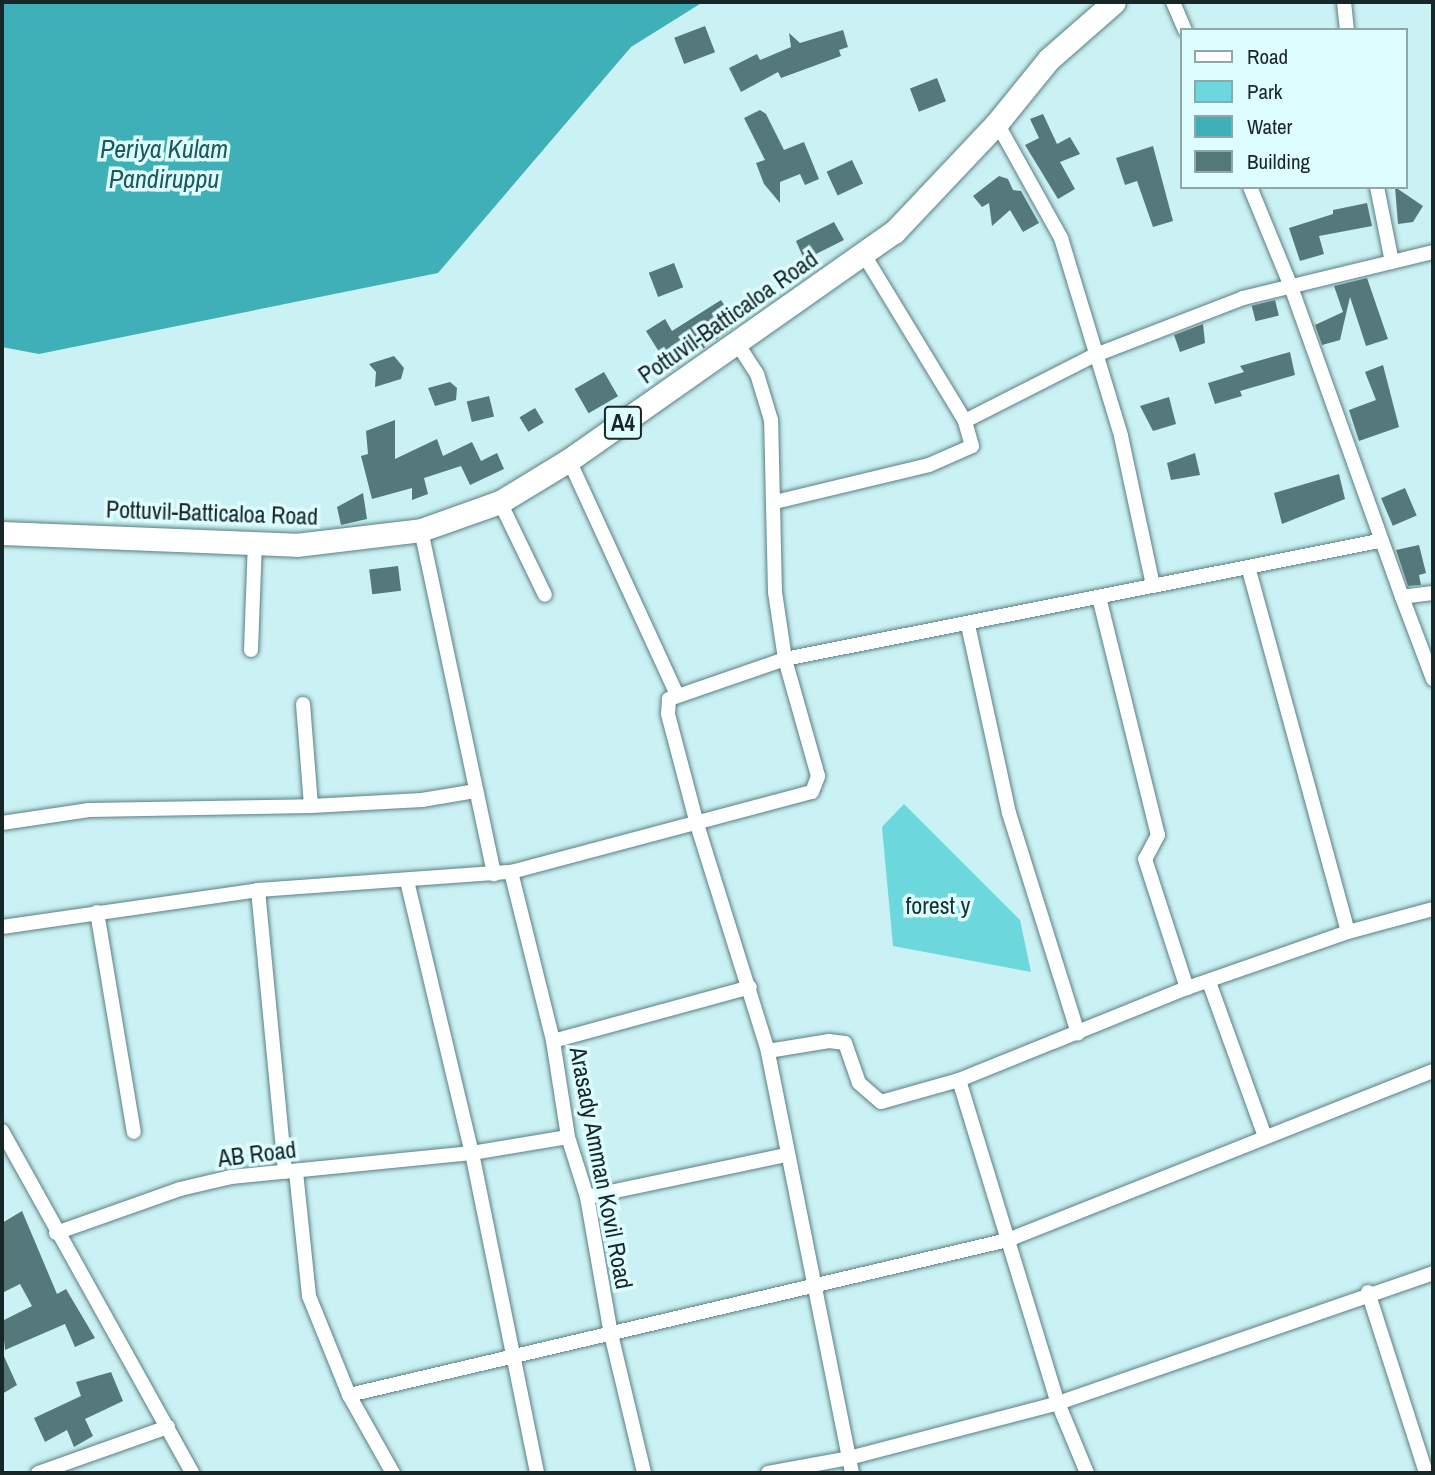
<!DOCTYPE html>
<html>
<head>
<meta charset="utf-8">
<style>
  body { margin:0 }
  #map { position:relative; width:1435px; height:1475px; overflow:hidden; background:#caf1f3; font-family:"Archivo Narrow",sans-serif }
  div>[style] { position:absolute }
  .green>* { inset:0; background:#6cd7dd }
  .water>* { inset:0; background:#3fb0b7 }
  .building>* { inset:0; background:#55787a; transform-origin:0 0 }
  .roads { filter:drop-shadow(0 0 2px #5b7f81) drop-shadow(0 0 2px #5b7f81) }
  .minor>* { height:14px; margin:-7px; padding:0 7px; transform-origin:7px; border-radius:7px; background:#fff }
  .trunk>* { height:23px; margin:-11.5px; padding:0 11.5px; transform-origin:11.5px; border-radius:11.5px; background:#fff }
  span { translate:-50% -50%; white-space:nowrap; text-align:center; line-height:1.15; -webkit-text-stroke:7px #defdfe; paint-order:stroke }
  .shield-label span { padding:2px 5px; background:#defdfe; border:2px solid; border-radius:5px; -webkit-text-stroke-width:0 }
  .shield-label { font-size:23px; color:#182627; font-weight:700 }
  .street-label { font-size:24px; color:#182627 }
  .park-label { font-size:24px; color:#183133 }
  .water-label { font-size:26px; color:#1b595d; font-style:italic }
  .frame { position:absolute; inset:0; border:4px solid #182627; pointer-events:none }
  .legend { position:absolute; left:1180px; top:28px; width:228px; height:161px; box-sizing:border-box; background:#defdfe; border:2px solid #8fa7a8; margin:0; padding:9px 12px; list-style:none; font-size:21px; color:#182627 }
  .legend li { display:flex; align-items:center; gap:14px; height:35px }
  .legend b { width:35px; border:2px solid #8fa7a8 }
</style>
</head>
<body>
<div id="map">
  <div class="green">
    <div style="clip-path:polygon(904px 804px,1020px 920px,1031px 972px,893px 946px,882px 827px)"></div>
  </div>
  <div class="water">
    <div style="clip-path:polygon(2px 2px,703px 2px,631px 47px,438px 273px,39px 354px,2px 347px)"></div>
  </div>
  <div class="building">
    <div style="left:705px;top:26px;width:28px;height:33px;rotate:69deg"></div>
    <div style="clip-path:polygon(843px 30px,848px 47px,839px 50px,841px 56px,781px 78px,778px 72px,741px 92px,729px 68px,757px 54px,760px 60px,791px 47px,789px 33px,800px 43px)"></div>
    <div style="left:937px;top:78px;width:25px;height:29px;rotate:69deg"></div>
    <div style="clip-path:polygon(760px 110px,766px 114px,784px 150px,804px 142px,819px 179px,805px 185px,800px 174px,780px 182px,780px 203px,764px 184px,756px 163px,765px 160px,744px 118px)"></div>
    <div style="clip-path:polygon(1043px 114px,1057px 144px,1070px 137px,1080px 154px,1060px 162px,1075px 189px,1058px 199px,1025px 145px,1039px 138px,1030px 119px)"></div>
    <div style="clip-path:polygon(1153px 146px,1173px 221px,1153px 227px,1137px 181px,1125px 185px,1116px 158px)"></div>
    <div style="left:852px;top:160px;width:26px;height:28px;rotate:65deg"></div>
    <div style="clip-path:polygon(999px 176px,1008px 179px,1013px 190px,1021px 191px,1039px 223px,1023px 232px,1010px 210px,992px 226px,989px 203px,982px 207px,973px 196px)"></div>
    <div style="clip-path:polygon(1395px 187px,1423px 206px,1413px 222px,1398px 224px)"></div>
    <div style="clip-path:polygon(1367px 203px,1372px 226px,1319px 236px,1324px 254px,1300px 261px,1289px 228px,1333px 214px,1333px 210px)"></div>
    <div style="clip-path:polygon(834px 222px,844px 240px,816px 254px,819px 261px,806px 264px,796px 241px)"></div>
    <div style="left:674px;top:263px;width:26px;height:27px;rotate:69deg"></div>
    <div style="clip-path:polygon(1367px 278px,1388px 339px,1366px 346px,1350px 297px,1340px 340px,1322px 345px,1315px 325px,1343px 312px,1334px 286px)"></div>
    <div style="clip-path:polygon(721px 300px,737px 325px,671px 371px,646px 331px,665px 319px,672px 331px)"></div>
    <div style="left:1275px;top:300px;width:16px;height:24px;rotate:76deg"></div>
    <div style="clip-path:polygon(1203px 324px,1205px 343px,1180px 352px,1174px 335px)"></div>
    <div style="clip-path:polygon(1290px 352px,1295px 375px,1240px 391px,1242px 396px,1215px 404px,1208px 383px,1244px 372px,1240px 366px)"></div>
    <div style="clip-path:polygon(394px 356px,404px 368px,401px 379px,375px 387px,376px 372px,369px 364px)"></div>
    <div style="clip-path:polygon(1383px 365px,1399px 427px,1359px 441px,1349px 410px,1376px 400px,1365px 372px)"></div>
    <div style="left:604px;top:372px;width:28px;height:34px;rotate:60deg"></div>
    <div style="clip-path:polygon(450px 382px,457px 388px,456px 400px,435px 406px,428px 388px)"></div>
    <div style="left:489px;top:396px;width:21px;height:23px;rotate:76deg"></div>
    <div style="clip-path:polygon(1169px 397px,1176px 424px,1153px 431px,1140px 406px)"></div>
    <div style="left:535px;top:408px;width:17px;height:18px;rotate:59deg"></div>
    <div style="clip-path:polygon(395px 420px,395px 459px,437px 439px,443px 456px,472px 442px,481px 461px,497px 453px,504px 469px,470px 485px,461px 466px,424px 478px,428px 494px,412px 500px,412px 488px,372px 499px,361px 456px,368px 454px,366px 431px)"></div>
    <div style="clip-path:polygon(1195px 453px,1200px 475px,1171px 480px,1167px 463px)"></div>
    <div style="clip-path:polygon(1339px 474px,1345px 499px,1282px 524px,1274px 493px)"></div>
    <div style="left:1405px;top:488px;width:30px;height:26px;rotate:67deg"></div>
    <div style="clip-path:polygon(363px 493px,367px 519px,341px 525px,337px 507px)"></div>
    <div style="clip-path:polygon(1419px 545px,1426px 573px,1419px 575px,1421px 585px,1408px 586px,1396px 550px)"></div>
    <div style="left:398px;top:566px;width:25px;height:29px;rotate:83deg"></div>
    <div style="clip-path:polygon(22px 1211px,57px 1294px,66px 1289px,95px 1338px,75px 1347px,65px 1324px,5px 1350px,2px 1321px,32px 1306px,20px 1284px,2px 1293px,2px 1223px)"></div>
    <div style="clip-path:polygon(2px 1352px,17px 1385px,2px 1394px)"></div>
    <div style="clip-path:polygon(111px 1372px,123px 1401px,85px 1419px,93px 1436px,74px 1447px,67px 1430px,45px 1442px,34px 1418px,81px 1396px,76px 1382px)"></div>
  </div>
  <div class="roads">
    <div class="minor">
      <div style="left:1173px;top:2px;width:30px;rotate:67deg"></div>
      <div style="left:1344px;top:2px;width:28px;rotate:84deg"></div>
      <div style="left:997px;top:123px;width:132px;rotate:60.9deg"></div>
      <div style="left:1061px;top:238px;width:207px;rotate:73.1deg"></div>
      <div style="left:1121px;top:436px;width:152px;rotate:77.9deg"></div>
      <div style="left:1250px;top:187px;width:105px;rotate:67.6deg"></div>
      <div style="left:1290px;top:284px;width:332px;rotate:70.3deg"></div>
      <div style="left:1377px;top:187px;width:76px;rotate:78.7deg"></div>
      <div style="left:965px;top:421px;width:144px;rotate:-26.9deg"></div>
      <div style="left:1093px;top:356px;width:161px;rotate:-21.1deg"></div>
      <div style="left:1243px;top:298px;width:195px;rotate:-13.6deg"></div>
      <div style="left:569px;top:460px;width:259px;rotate:65.3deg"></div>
      <div style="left:500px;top:502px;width:103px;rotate:64.2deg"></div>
      <div style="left:775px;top:502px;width:158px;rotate:-13.5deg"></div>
      <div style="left:929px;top:465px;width:47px;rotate:-23.8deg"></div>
      <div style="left:972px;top:446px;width:26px;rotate:-106deg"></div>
      <div style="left:965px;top:421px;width:194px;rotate:-121.3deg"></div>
      <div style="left:421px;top:530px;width:352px;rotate:78deg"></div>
      <div style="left:1249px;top:570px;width:375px;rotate:74.7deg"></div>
      <div style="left:1433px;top:593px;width:31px;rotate:173deg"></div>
      <div style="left:1402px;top:597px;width:88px;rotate:69.3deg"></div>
      <div style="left:1099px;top:597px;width:245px;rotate:76.1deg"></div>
      <div style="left:1158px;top:835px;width:27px;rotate:118deg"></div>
      <div style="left:1145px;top:859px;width:136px;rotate:72deg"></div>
      <div style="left:968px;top:625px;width:192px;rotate:77.7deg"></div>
      <div style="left:1009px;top:813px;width:231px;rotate:72.6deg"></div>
      <div style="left:251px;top:650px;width:107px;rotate:-87.9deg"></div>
      <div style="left:303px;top:704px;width:102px;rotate:85.5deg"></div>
      <div style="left:2px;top:823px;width:88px;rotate:-8.5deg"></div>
      <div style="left:89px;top:810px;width:222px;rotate:-1deg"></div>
      <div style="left:311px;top:806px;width:111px;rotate:-3.1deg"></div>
      <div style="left:422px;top:800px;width:55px;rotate:-9.5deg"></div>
      <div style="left:511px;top:872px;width:174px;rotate:76deg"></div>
      <div style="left:553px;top:1041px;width:97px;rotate:81.1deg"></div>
      <div style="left:568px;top:1137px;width:63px;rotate:72.4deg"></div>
      <div style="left:587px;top:1197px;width:139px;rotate:80.1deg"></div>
      <div style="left:611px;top:1334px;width:143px;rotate:76.6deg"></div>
      <div style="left:407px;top:881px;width:280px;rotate:76.6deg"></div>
      <div style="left:472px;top:1153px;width:327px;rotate:78.5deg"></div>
      <div style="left:258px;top:890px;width:283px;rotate:84.5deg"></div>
      <div style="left:97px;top:912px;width:223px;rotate:80.5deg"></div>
      <div style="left:2px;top:927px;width:259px;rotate:-8.2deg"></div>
      <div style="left:258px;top:890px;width:254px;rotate:-4.1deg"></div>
      <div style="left:511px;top:872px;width:311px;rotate:-14.9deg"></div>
      <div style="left:812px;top:792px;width:17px;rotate:-69deg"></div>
      <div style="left:818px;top:776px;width:122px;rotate:-105.8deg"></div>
      <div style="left:785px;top:659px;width:68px;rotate:-98.5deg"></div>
      <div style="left:775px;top:592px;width:172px;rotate:-91.3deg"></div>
      <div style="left:771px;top:420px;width:48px;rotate:-106.9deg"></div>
      <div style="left:757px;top:374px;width:37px;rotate:-123deg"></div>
      <div style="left:1209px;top:982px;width:162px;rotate:70.1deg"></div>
      <div style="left:553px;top:1041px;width:204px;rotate:-15.3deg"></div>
      <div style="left:768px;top:1051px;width:62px;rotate:-9.3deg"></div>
      <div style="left:829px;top:1041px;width:16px;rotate:7deg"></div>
      <div style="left:845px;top:1043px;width:42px;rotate:70.7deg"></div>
      <div style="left:859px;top:1083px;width:29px;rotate:41deg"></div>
      <div style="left:881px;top:1102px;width:81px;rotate:-15.8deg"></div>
      <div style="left:959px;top:1080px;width:246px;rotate:-22deg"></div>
      <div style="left:1187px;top:988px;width:170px;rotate:-19.2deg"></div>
      <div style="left:1348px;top:932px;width:88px;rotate:-15.1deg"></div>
      <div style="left:959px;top:1080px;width:338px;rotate:73deg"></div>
      <div style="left:1058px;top:1403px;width:76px;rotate:67.5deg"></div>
      <div style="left:2px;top:1131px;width:391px;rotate:60.9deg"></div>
      <div style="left:296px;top:1172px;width:125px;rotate:84deg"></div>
      <div style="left:309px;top:1296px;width:107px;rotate:68deg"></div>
      <div style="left:349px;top:1395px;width:90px;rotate:60.6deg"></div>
      <div style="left:587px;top:1197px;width:203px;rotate:-11.9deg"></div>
      <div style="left:56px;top:1233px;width:132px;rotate:-19.5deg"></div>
      <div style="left:180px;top:1189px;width:52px;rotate:-13.2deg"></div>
      <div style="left:231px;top:1177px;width:242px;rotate:-5.7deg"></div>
      <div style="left:472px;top:1153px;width:97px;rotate:-9.5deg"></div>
      <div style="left:1368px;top:1292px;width:190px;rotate:72.2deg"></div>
      <div style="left:349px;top:1395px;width:677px;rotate:-13.24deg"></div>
      <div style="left:1008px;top:1240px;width:457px;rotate:-21.7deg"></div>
      <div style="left:38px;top:1473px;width:138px;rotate:-19.5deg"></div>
      <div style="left:768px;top:1473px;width:82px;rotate:-10.5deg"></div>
      <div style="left:849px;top:1458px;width:216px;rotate:-14.7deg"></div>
      <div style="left:1058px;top:1403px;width:397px;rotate:-19.1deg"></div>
      <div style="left:852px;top:1473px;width:430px;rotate:-101.3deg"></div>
      <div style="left:768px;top:1051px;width:238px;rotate:-107.4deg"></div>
      <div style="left:697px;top:824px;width:114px;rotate:-104.8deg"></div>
      <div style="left:668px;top:714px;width:15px;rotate:-86deg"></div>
      <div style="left:669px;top:699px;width:123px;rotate:-19deg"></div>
      <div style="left:785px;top:659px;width:606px;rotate:-11.24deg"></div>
    </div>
    <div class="trunk">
      <div style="left:2px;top:533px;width:294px;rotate:2.3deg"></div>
      <div style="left:296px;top:545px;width:126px;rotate:-6.8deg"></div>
      <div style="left:421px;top:530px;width:84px;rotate:-19.5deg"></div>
      <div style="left:500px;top:502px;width:81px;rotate:-31.3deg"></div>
      <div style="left:569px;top:460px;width:397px;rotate:-35.1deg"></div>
      <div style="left:894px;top:232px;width:150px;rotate:-46.6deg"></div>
      <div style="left:997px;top:123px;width:82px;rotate:-50.9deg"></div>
      <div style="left:1049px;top:59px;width:86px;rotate:-41.2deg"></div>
    </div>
  </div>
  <div class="shield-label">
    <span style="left:623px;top:423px">A4</span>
  </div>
  <div class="street-label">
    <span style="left:728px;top:317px;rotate:-35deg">Pottuvil-Batticaloa Road</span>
    <span style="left:212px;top:513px;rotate:2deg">Pottuvil-Batticaloa Road</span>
    <span style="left:257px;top:1154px;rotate:-7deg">AB Road</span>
    <span style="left:601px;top:1168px;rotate:79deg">Arasady Amman Kovil Road</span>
  </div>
  <div class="park-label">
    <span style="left:938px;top:906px">forest y</span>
  </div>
  <div class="water-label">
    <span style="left:164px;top:164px">Periya Kulam<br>Pandiruppu</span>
  </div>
  <div class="frame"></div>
  <ul class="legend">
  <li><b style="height:9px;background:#fff"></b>Road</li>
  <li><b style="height:19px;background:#6cd7dd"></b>Park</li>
  <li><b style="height:19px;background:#3fb0b7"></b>Water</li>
  <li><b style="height:19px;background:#55787a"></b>Building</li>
  </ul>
</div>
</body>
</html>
